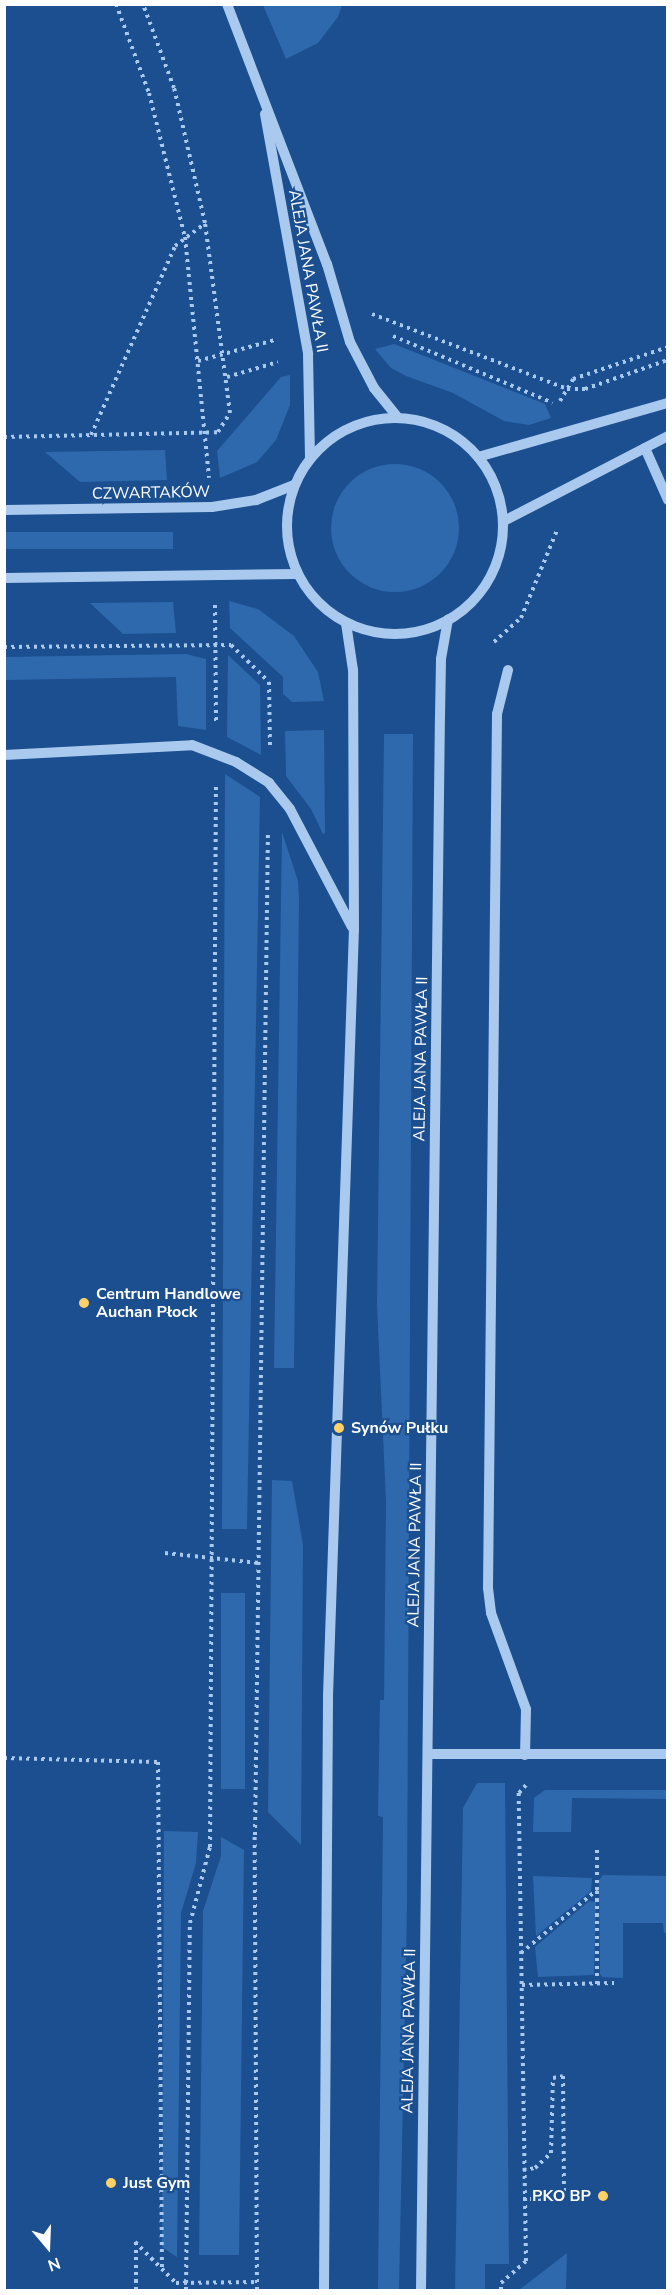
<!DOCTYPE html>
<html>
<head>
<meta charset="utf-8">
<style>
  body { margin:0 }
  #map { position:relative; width:672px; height:2295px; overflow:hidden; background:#1b4f8f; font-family:"Nunito Sans",sans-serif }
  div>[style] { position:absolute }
  .green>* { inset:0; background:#2e69ad; transform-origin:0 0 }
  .round { border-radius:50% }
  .path>* { height:4px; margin-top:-2px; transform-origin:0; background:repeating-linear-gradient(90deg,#a9c9ee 0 3px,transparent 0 7.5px) }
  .minor>* { height:10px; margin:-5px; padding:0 5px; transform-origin:5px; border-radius:5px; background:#a9c9ee }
  .minor>.ring { margin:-5px; padding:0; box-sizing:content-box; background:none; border:10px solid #a9c9ee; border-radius:50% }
  .dots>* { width:16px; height:16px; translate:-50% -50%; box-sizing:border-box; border:3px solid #1b4f8f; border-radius:50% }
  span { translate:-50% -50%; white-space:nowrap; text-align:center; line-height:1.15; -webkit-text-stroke:4.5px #1b4f8f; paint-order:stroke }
  .street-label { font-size:16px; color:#fff }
  .poi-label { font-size:16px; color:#fff; font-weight:700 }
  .left { translate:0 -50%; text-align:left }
  .right { translate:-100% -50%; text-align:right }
  .frame { position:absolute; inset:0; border:6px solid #fff; pointer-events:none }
  .north { position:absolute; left:18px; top:2217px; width:60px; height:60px; -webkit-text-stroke:4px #1b4f8f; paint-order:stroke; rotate:161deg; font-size:16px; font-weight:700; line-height:24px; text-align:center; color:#fff }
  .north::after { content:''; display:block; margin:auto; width:21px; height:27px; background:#fff; clip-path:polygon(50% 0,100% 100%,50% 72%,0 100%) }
</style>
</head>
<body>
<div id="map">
  <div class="green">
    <div style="clip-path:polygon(263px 5px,342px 5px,338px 17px,318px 43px,286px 59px)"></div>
    <div style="clip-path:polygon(394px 344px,545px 404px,551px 418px,529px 425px,504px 421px,453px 393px,406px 376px,391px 368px,375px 349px)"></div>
    <div style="clip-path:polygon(290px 375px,290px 405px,276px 440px,257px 462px,220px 478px,217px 451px,281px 377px)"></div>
    <div style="clip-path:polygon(165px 450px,167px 480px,80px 482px,45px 452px)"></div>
    <div class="round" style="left:331px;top:464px;width:128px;height:128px"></div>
    <div style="left:173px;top:532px;width:17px;height:168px;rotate:90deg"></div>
    <div style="clip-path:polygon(229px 601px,258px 609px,294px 636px,318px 672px,324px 701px,292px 702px,283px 694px,283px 677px,230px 628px)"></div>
    <div style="clip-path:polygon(173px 602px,176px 633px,123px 634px,90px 603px)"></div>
    <div style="clip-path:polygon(186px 654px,206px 659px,206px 730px,178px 726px,176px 677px,5px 680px,5px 657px)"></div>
    <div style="clip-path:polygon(228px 655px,260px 685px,261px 755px,227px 737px)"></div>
    <div style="clip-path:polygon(324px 730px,325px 833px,323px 834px,311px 809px,286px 776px,285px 731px)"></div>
    <div style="clip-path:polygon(384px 734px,413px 734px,407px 1908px,399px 2290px,378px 2290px,383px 1817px,378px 1816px,380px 1700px,384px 1700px,386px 1502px,377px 1305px)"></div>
    <div style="clip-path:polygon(225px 774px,260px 797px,247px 1529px,222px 1529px)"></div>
    <div style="clip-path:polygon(282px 832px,298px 881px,299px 899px,294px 1368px,274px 1368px)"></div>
    <div style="clip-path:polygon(272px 1480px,292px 1481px,303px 1545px,301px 1845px,268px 1812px)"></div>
    <div style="left:221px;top:1593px;width:24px;height:196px"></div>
    <div style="clip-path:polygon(477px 1783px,505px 1783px,509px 2264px,485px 2264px,485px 2290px,455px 2290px,463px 1808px)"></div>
    <div style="clip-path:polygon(545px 1790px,667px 1790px,667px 1799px,572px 1798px,571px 1832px,533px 1832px,534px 1798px)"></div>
    <div style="clip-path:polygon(164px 1831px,198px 1832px,196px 1863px,181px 1913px,177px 2257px,162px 2247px)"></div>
    <div style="clip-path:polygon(221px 1837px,244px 1850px,239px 2255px,199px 2255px,203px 1911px,221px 1856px)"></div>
    <div style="clip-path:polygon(603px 1875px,667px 1876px,667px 1933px,664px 1933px,663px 1923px,623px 1923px,623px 1978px,602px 1977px,600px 1974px,599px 1880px)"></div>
    <div style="clip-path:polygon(533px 1876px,592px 1878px,591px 1891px,536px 1936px)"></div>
    <div style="clip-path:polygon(589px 1901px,596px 1902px,594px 1975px,538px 1977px,535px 1947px)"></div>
    <div style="clip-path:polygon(567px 2253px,566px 2290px,519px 2290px)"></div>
  </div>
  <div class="path">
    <div style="left:116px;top:4px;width:95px;rotate:69.7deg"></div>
    <div style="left:149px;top:93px;width:148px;rotate:76deg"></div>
    <div style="left:185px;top:237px;width:242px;rotate:84.3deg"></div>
    <div style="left:372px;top:314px;width:209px;rotate:21deg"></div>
    <div style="left:567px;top:389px;width:18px"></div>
    <div style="left:585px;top:389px;width:88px;rotate:-19.3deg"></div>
    <div style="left:393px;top:336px;width:173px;rotate:22.7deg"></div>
    <div style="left:198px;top:361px;width:80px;rotate:-15.3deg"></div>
    <div style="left:227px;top:377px;width:53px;rotate:-16.4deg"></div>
    <div style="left:560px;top:401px;width:26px;rotate:-59deg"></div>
    <div style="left:573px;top:379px;width:100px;rotate:-18.6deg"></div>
    <div style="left:91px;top:435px;width:207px;rotate:-66deg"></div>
    <div style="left:175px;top:246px;width:38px;rotate:-37deg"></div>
    <div style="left:4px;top:437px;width:214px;rotate:-1.3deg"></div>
    <div style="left:218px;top:432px;width:22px;rotate:-58deg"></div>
    <div style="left:230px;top:413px;width:192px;rotate:-97.5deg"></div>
    <div style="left:205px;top:223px;width:139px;rotate:-102.9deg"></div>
    <div style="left:174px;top:88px;width:90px;rotate:-110.3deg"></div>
    <div style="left:215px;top:605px;width:116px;rotate:89.5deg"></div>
    <div style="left:494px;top:642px;width:36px;rotate:-42deg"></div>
    <div style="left:521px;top:618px;width:97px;rotate:-67.7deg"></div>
    <div style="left:4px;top:647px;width:227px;rotate:-0.5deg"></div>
    <div style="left:231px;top:645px;width:53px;rotate:44.2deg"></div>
    <div style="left:269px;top:682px;width:64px;rotate:89.1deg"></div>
    <div style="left:165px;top:1553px;width:95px;rotate:6.1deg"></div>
    <div style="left:4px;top:1758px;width:154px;rotate:1.5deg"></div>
    <div style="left:158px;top:1762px;width:506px;rotate:89.55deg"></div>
    <div style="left:521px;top:1953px;width:99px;rotate:-39.7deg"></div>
    <div style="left:597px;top:1890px;width:41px;rotate:-90deg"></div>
    <div style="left:597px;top:1984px;width:93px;rotate:-90deg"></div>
    <div style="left:522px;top:1985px;width:92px;rotate:-1.2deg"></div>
    <div style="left:523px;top:2170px;width:12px;rotate:-9deg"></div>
    <div style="left:535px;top:2168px;width:22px;rotate:-43deg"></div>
    <div style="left:551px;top:2153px;width:75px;rotate:-88.5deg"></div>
    <div style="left:553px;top:2078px;width:10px;rotate:-11deg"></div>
    <div style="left:563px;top:2076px;width:123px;rotate:89.5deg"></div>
    <div style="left:523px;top:2199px;width:43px"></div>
    <div style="left:135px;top:2242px;width:58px;rotate:45deg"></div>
    <div style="left:176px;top:2283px;width:81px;rotate:-0.7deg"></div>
    <div style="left:136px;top:2242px;width:48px;rotate:90deg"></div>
    <div style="left:186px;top:2290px;width:367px;rotate:-89.4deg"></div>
    <div style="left:190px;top:1923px;width:79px;rotate:-75.3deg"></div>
    <div style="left:210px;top:1847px;width:1062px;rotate:-89.68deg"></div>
    <div style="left:257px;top:2290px;width:455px;rotate:-90.3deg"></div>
    <div style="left:255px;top:1835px;width:1000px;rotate:-89.26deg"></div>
    <div style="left:501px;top:2290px;width:7px;rotate:-90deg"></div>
    <div style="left:501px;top:2283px;width:33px;rotate:-41deg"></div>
    <div style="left:526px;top:2261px;width:468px;rotate:-90.9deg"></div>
    <div style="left:519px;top:1793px;width:11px;rotate:-49deg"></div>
  </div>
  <div class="minor">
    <div style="left:227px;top:4px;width:279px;rotate:69deg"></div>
    <div style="left:327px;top:264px;width:81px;rotate:73.6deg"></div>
    <div style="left:350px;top:342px;width:52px;rotate:62.4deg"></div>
    <div style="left:374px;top:388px;width:38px;rotate:51deg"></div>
    <div style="left:265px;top:114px;width:244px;rotate:79.8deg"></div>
    <div style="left:308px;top:354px;width:105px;rotate:88.9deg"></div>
    <div class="ring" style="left:287px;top:418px;width:206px;height:206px"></div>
    <div style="left:645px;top:448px;width:57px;rotate:66.1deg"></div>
    <div style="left:478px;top:457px;width:198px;rotate:-15.9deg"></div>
    <div style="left:4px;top:510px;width:208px;rotate:-0.8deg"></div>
    <div style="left:212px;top:507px;width:45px;rotate:-9deg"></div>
    <div style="left:256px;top:500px;width:41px;rotate:-21.5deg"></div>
    <div style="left:504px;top:521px;width:185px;rotate:-27.4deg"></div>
    <div style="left:4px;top:578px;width:293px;rotate:-0.8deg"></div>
    <div style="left:508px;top:670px;width:45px;rotate:104deg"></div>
    <div style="left:497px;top:714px;width:874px;rotate:90.59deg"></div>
    <div style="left:488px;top:1588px;width:25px;rotate:83deg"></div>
    <div style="left:491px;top:1613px;width:102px;rotate:70deg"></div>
    <div style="left:526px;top:1709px;width:46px;rotate:91.2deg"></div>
    <div style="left:4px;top:755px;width:188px;rotate:-3deg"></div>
    <div style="left:192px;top:745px;width:47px;rotate:21.1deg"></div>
    <div style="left:236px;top:762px;width:39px;rotate:32deg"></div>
    <div style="left:269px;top:783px;width:33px;rotate:51deg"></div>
    <div style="left:290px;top:809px;width:133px;rotate:62.3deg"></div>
    <div style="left:428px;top:1754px;width:240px"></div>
    <div style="left:324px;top:2290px;width:594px;rotate:-89.61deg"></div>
    <div style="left:328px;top:1696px;width:766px;rotate:-88.06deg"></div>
    <div style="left:354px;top:930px;width:260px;rotate:-90.2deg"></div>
    <div style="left:353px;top:670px;width:48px;rotate:-98.5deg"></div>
    <div style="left:421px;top:2290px;width:1573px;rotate:-89.31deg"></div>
    <div style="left:440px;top:717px;width:58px;rotate:-89deg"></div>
    <div style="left:441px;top:659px;width:40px;rotate:-80deg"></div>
  </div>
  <div class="dots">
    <div style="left:84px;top:1303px;background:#ffd166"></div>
    <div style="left:339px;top:1428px;background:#ffd166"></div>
    <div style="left:111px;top:2183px;background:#ffd166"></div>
    <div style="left:603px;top:2196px;background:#ffd166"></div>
  </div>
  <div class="street-label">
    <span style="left:308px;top:271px;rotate:80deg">ALEJA JANA PAWŁA II</span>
    <span style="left:151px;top:493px;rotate:-1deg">CZWARTAKÓW</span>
    <span style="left:421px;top:1059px;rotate:-89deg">ALEJA JANA PAWŁA II</span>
    <span style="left:415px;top:1545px;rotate:-89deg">ALEJA JANA PAWŁA II</span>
    <span style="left:409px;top:2031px;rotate:-89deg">ALEJA JANA PAWŁA II</span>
  </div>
  <div class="poi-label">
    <span class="left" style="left:96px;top:1303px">Centrum Handlowe<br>Auchan Płock</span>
    <span class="left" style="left:351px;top:1428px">Synów Pułku</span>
    <span class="left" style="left:123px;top:2183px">Just Gym</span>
    <span class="right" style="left:591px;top:2196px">PKO BP</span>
  </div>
  <div class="frame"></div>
  <div class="north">N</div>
</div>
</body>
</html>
